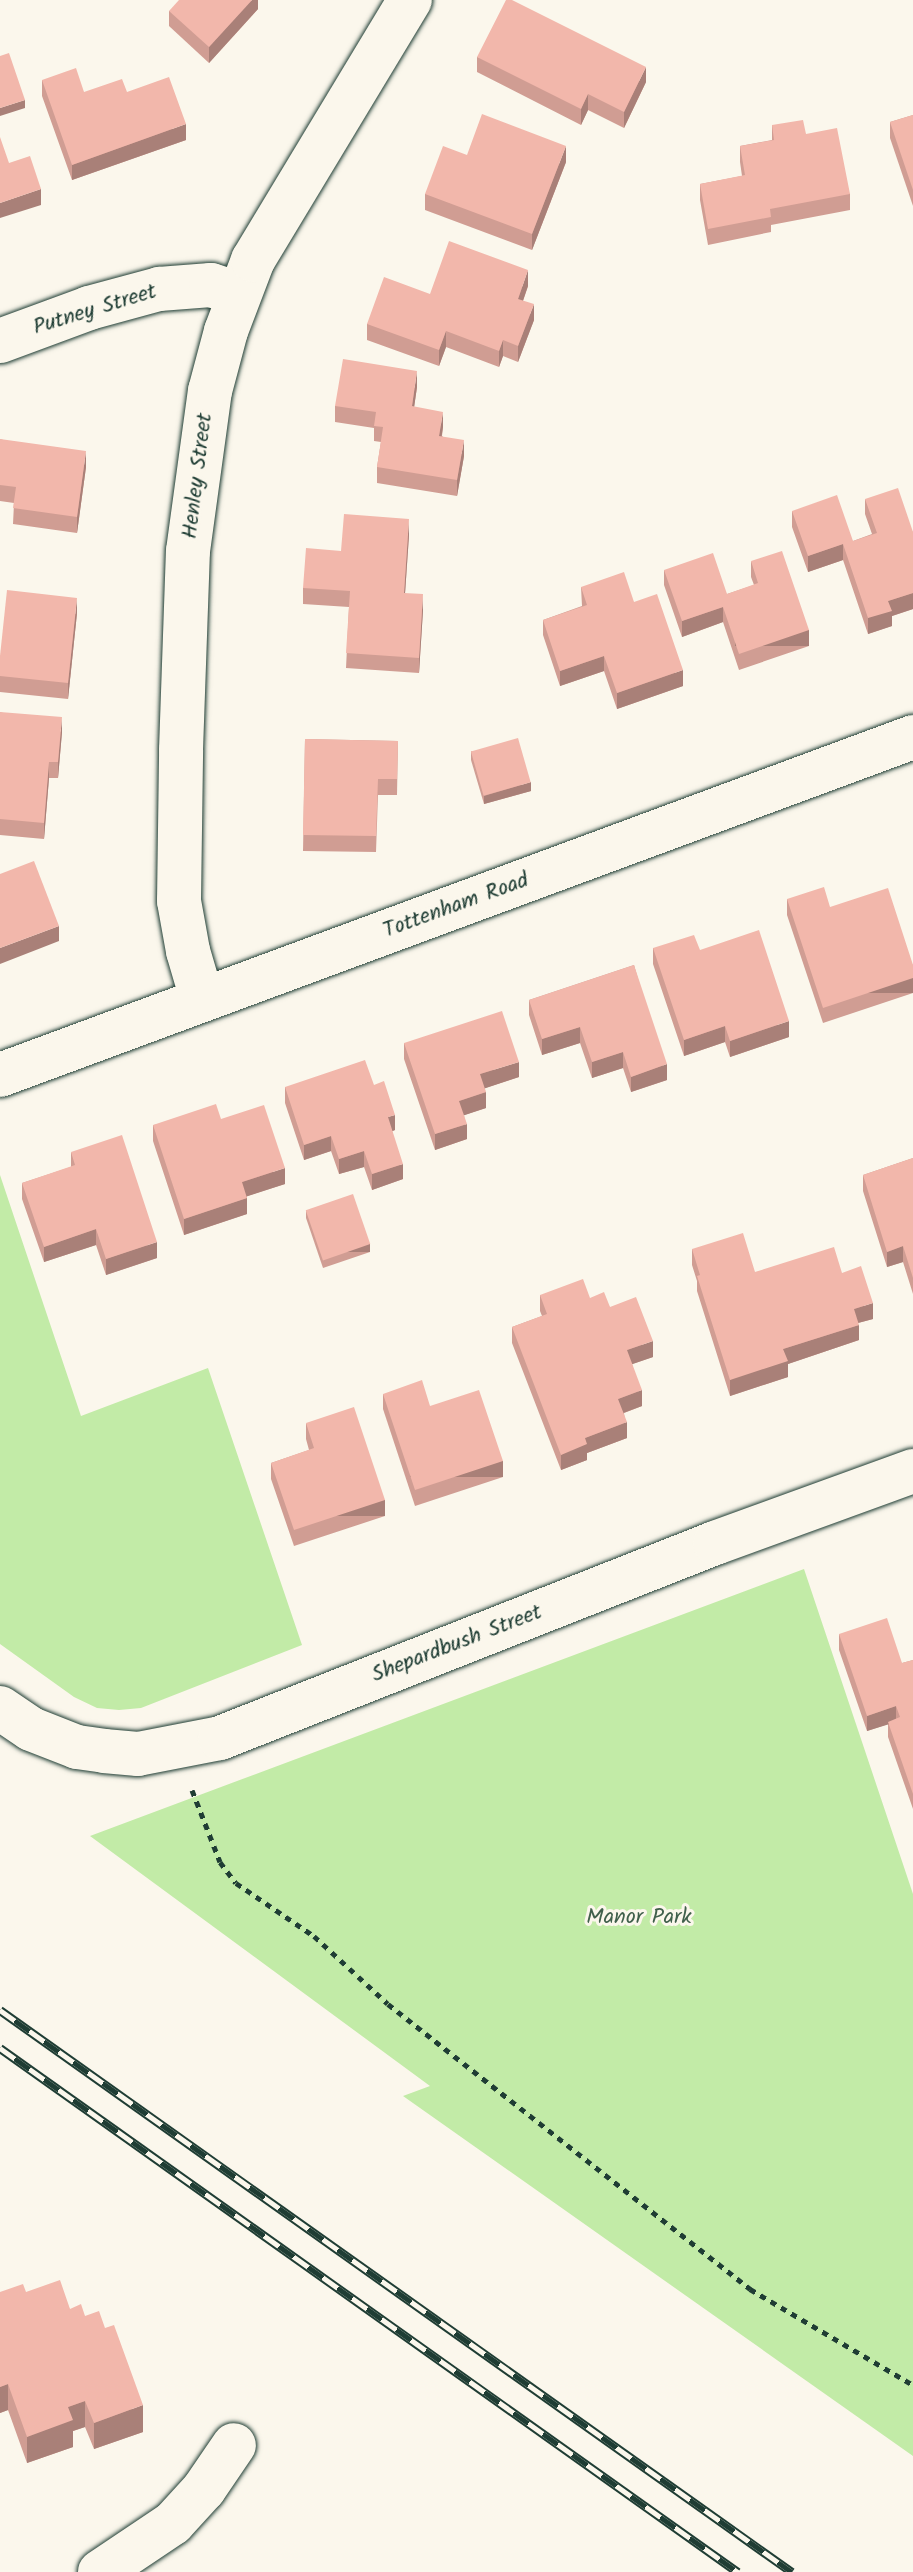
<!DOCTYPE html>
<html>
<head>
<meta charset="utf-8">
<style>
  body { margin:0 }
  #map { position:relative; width:913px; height:2572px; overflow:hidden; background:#fbf7ec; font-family:Kalam,sans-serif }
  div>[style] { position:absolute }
  .green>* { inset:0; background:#c2eba7 }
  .path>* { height:5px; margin-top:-2.5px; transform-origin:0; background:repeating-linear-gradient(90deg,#1f3d34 0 6px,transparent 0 12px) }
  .roads { filter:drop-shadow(0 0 2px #1f3d34) drop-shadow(0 0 2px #1f3d34) }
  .minor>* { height:44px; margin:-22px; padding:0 22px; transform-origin:22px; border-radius:22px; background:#fbf7ec }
  .rail>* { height:9px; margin-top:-4.5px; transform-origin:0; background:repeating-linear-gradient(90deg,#fbf7ec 0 18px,#1f3d34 0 36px); box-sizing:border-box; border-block:2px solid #1f3d34 }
  .wall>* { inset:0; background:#d09d93 }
  .shaded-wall>* { inset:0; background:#a98078; transform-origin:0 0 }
  .building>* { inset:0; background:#f2b7ab; transform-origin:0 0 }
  span { translate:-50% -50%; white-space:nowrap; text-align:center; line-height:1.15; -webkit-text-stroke:6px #fbf7ec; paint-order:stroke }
  .street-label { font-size:22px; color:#1f3d34 }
  .park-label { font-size:22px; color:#40604b }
</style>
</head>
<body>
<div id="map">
  <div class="green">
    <div style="clip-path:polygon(0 1175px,81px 1416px,208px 1368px,302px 1645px,141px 1708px,119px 1710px,97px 1708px,74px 1697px,0 1644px)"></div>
    <div style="clip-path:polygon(804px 1569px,913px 1894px,913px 2456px,403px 2096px,430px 2086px,90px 1836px)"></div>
  </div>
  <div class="path">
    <div style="left:192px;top:1790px;width:77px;rotate:68.7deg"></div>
    <div style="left:220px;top:1862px;width:26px;rotate:53deg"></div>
    <div style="left:236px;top:1883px;width:94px;rotate:34.2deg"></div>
    <div style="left:314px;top:1936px;width:100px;rotate:42.6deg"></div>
    <div style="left:388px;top:2004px;width:461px;rotate:38.2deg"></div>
    <div style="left:750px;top:2289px;width:189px;rotate:30.5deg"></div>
  </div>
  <div class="roads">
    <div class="minor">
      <div style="left:0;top:341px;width:95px;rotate:-20.3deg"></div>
      <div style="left:89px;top:308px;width:73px;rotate:-15.2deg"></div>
      <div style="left:159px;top:289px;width:52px;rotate:-4.4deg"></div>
      <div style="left:211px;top:285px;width:29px;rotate:18deg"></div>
      <div style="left:202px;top:999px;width:50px;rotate:-106.3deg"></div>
      <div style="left:188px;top:951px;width:51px;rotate:-100.2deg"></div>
      <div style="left:179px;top:901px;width:151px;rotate:-89.2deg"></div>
      <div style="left:181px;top:750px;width:199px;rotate:-88deg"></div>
      <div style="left:188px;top:551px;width:162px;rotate:-82.2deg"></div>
      <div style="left:210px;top:391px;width:62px;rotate:-75.1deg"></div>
      <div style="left:226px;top:331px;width:76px;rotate:-69.2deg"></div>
      <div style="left:253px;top:260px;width:304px;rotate:-58.9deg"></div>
      <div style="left:0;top:1075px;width:974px;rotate:-20.31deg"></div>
      <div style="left:0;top:1708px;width:37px;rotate:34deg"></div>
      <div style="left:31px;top:1729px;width:49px;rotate:21.4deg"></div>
      <div style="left:77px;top:1747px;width:27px;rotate:8deg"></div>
      <div style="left:104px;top:1751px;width:34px;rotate:5deg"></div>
      <div style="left:138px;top:1754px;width:84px;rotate:-11deg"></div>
      <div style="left:220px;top:1738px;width:532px;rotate:-21.5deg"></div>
      <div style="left:715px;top:1543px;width:211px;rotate:-20deg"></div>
      <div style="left:100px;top:2572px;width:88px;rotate:-33.9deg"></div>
      <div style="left:173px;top:2523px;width:46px;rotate:-47.6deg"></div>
      <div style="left:204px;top:2489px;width:53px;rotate:-55.7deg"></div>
    </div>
  </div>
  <div class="rail">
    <div style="left:0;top:2010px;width:971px;rotate:35.36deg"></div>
    <div style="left:0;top:2048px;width:905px;rotate:35.38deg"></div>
  </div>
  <div class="wall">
    <div style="clip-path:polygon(258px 0,258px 9px,209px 63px,169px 26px,169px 11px)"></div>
    <div style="clip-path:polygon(477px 57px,646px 82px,624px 128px,588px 110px,581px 125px,477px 72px)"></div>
    <div style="clip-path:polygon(42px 80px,84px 92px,127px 92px,186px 140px,72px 180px,42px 96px)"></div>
    <div style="clip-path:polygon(913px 115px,913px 206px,890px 138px,890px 122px)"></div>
    <div style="clip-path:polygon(772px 125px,806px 134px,850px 194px,850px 210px,771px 225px,771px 232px,708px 245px,700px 200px,700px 184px,742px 176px,740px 162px,740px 146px,772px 140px)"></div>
    <div style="clip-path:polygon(566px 162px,532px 250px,425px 210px,425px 194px)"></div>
    <div style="clip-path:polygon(528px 286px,523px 301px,534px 320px,518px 362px,503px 356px,499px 367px,446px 347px,439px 366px,367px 340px,367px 324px,430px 294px)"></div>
    <div style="clip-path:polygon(417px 387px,414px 407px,443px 427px,442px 436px,464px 456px,457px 496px,377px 483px,377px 467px,381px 442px,374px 441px,374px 428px,335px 422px,335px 406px)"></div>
    <div style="clip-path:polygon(0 439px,86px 467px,77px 533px,13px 524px,14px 503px,0 501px)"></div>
    <div style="clip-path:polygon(865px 499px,913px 532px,913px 609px,892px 616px,892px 626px,868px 634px,843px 560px,808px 572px,792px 527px,792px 511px,853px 541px,872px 534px,865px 514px)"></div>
    <div style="clip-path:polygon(409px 535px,405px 593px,423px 610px,419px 673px,346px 668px,349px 607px,303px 604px,303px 588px,341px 551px)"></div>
    <div style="clip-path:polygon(751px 561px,809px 646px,739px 670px,723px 622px,682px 637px,664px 585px,664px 570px,727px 594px,754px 585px,751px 577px)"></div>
    <div style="clip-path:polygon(581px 587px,634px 602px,683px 686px,617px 709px,604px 671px,560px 686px,543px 635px,543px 620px,582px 606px)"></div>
    <div style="clip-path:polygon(77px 613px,68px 699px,0 692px,0 656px)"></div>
    <div style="clip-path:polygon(0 712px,62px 732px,58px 778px,49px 778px,44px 839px,0 835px)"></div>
    <div style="clip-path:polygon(305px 739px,398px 741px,397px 795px,378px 795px,376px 852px,303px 851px)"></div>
    <div style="clip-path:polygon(471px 751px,531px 791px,484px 804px,471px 760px)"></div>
    <div style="clip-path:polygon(787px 899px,830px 907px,913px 965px,913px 993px,823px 1023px,787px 915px)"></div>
    <div style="clip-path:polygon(653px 948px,700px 950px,789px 1037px,730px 1057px,725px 1042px,684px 1056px,653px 964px)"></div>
    <div style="clip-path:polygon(634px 965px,667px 1080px,631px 1092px,623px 1068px,592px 1078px,580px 1043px,542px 1055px,529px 1015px,529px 1000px)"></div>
    <div style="clip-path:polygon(404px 1043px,519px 1077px,485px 1088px,486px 1108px,464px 1115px,467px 1139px,435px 1150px,404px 1059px)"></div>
    <div style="clip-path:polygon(374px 1085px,395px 1130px,392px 1131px,403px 1179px,372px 1190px,364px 1167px,339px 1174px,331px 1151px,304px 1160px,285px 1103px,285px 1087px)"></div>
    <div style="clip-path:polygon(221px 1119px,285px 1184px,247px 1196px,247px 1214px,184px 1235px,153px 1141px,153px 1125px)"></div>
    <div style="clip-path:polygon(71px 1152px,157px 1258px,106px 1275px,96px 1245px,44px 1262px,22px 1199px,22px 1183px,71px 1167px)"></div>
    <div style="clip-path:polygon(913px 1158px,913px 1294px,903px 1262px,887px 1267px,863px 1191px,863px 1175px)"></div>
    <div style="clip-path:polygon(306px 1210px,370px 1252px,323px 1268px,306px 1218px)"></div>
    <div style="clip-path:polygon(692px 1249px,755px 1272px,842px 1273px,873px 1319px,858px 1323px,859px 1340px,788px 1364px,788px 1377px,730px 1396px,697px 1291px,697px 1281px,692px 1265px)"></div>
    <div style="clip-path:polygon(540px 1295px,590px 1298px,610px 1307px,653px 1357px,632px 1364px,642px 1406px,624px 1413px,627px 1438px,587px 1453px,587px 1460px,561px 1470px,512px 1343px,512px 1327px,542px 1316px,540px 1311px)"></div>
    <div style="clip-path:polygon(383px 1394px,430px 1406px,503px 1477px,415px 1506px,383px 1409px)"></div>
    <div style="clip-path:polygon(306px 1423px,385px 1516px,294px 1546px,271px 1479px,271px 1463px,309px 1450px,306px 1439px)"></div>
    <div style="clip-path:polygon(839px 1634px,902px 1663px,913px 1660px,913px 1809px,888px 1737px,888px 1724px,867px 1731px,839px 1650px)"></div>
    <div style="clip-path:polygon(0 2292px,26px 2292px,70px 2309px,85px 2316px,143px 2432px,94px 2449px,85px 2427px,73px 2431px,73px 2447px,27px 2463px,8px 2410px,0 2413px)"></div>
  </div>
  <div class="shaded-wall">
    <div style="clip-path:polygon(252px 0,258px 0,258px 9px,209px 63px,209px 47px)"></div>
    <div style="clip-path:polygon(646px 67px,646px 82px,624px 128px,624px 112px)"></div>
    <div style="clip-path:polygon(588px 94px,588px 110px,581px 125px,581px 109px)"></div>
    <div style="clip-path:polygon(25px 100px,25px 108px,0 116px,0 108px)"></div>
    <div style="clip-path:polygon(186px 124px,186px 140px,72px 180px,72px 165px)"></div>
    <div style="clip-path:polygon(566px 146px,566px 162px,532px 250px,532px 234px)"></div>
    <div style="clip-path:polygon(41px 189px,41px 205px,0 218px,0 203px)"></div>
    <div style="clip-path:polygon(528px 270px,528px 286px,518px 315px,518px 299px)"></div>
    <div style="clip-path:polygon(534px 304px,534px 320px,518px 362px,518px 346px)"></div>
    <div style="clip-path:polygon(446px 331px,446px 347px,439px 366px,439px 350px)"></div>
    <div style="clip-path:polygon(503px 340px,503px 356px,499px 367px,499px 351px)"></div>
    <div style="clip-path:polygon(417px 371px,417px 387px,412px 422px,412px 406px)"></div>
    <div style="clip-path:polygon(443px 412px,443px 427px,439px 452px,439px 436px)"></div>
    <div style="clip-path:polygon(464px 440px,464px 456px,457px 496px,457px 480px)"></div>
    <div style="clip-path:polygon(86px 451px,86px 467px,77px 533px,77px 517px)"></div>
    <div style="clip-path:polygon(409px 519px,409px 535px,404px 609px,404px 593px)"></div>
    <div style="clip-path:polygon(843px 544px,843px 560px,808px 572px,808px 556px)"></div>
    <div style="clip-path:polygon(913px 593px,913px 609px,892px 616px,892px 626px,868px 634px,868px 618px,888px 601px)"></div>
    <div style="clip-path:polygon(423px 594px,423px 610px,419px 673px,419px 658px)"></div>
    <div style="clip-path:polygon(77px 598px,77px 613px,68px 699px,68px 683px)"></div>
    <div style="clip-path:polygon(723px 607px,723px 622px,682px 637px,682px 621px)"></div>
    <div style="left:809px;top:630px;width:16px;height:74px;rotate:90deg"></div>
    <div style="clip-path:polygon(604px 656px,604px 671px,560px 686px,560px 671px)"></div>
    <div style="clip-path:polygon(683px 670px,683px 686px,617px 709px,617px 693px)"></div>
    <div style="clip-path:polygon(62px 717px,62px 732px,58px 778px,58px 762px)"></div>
    <div style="clip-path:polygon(49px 762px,49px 778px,44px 839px,44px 823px)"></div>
    <div style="clip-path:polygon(531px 782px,531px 791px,484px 804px,484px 796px)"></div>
    <div style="clip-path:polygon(59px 926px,59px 941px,0 964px,0 948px)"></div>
    <div style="left:913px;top:978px;width:15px;height:95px;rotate:90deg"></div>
    <div style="clip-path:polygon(789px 1021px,789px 1037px,730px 1057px,730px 1041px)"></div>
    <div style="clip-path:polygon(725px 1026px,725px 1042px,684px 1056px,684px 1040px)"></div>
    <div style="clip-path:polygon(580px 1027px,580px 1043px,542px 1055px,542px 1039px)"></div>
    <div style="clip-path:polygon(623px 1052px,623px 1068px,592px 1078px,592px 1062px)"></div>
    <div style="clip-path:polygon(519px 1062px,519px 1077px,480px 1090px,480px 1074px)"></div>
    <div style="clip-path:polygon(667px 1064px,667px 1080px,631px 1092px,631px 1077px)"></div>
    <div style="clip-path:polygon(486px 1092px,486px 1108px,459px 1117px,459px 1101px)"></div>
    <div style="clip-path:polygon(395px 1115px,395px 1130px,388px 1133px,388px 1117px)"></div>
    <div style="clip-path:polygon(467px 1124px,467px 1139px,435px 1150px,435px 1134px)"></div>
    <div style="clip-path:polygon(331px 1136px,331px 1151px,304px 1160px,304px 1145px)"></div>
    <div style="clip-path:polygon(364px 1151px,364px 1167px,339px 1174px,339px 1159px)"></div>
    <div style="clip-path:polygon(403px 1164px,403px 1179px,372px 1190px,372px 1174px)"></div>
    <div style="clip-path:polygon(285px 1168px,285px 1184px,242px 1198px,242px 1182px)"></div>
    <div style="clip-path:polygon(247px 1198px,247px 1214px,184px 1235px,184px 1219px)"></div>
    <div style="clip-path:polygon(96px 1229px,96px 1245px,44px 1262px,44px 1247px)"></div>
    <div style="clip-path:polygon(157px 1242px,157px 1258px,106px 1275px,106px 1259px)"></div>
    <div style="left:370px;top:1244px;width:8px;height:50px;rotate:90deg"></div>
    <div style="clip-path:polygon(903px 1246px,903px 1262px,887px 1267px,887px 1252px)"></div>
    <div style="clip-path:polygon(873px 1303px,873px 1319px,854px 1324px,854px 1309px)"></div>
    <div style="clip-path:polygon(859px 1325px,859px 1340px,788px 1364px,788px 1377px,730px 1396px,730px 1380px,783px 1349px)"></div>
    <div style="clip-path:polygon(653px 1341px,653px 1357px,627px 1366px,627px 1350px)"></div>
    <div style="clip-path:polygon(642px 1390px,642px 1406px,618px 1415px,618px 1399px)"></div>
    <div style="clip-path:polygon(627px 1422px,627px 1438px,587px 1453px,587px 1460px,561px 1470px,561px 1455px,585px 1438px)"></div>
    <div style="left:503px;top:1461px;width:16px;height:93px;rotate:90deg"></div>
    <div style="left:385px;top:1500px;width:16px;height:96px;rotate:90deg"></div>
    <div style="clip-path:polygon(896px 1706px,896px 1722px,867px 1731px,867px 1716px)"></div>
    <div style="clip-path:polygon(8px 2384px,8px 2410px,0 2413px,0 2387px)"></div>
    <div style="clip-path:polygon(85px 2401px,85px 2427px,73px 2431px,73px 2447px,27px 2463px,27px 2437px,68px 2407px)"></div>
    <div style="clip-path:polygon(143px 2405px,143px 2432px,94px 2449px,94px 2423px)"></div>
  </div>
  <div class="building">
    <div style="clip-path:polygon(179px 0,252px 0,209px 47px,169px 11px)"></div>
    <div style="clip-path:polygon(506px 0,512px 0,646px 67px,624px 112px,588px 94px,581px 109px,477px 57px)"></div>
    <div style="clip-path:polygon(9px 53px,25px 100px,0 108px,0 56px)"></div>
    <div style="clip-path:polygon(76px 68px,84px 92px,122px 79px,127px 92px,169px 77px,186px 124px,72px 165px,42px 80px)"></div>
    <div style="clip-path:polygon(482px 114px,566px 146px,532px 234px,425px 194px,443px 146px,467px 155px)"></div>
    <div style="clip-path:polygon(913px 115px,913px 190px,890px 122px)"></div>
    <div style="clip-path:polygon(803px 120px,806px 134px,837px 128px,850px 194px,770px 209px,771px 217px,708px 229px,700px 184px,745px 175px,740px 146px,774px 140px,772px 125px)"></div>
    <div style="clip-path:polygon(0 137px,9px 163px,30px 156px,41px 189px,0 203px)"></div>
    <div style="clip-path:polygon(449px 241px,528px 270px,518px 299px,534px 304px,518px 346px,503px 340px,499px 351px,446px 331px,439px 350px,367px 324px,384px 277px,430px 294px)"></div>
    <div style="clip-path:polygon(343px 359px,417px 371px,412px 406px,443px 412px,439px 436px,464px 440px,457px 480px,377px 467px,383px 427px,374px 426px,376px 412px,335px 406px)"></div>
    <div style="clip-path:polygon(0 439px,86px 451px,77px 517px,13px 508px,16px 487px,0 485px)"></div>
    <div style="clip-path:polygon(898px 488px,913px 532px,913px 593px,888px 601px,892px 611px,868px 618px,843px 544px,808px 556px,792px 511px,837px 495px,853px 541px,877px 533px,865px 499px)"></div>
    <div style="clip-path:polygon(344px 514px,409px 519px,404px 593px,423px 594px,419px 658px,346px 653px,350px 591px,303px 588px,306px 548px,341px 551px)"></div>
    <div style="clip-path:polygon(782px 551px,809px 630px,739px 654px,723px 607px,682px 621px,664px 570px,713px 553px,727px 594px,758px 583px,751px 561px)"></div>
    <div style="clip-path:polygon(624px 572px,634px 602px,657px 594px,683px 670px,617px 693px,604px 656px,560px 671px,543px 620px,587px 605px,581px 587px)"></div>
    <div style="clip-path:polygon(7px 590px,77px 598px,68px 683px,0 676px,0 656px)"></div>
    <div style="clip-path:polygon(0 712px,62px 717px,58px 762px,49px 762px,44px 823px,0 819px)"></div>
    <div style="left:518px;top:738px;width:46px;height:49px;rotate:74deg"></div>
    <div style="clip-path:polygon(305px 739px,398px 741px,397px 779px,378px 779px,376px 836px,303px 835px)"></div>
    <div style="clip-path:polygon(34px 861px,59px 926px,0 948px,0 874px)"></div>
    <div style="clip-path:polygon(824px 887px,830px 907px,888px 888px,913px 965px,913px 978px,823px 1008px,787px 899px)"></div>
    <div style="clip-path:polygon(759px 930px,789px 1021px,730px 1041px,725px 1026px,684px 1040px,653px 948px,694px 935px,700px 950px)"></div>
    <div style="clip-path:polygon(634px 965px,667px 1064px,631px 1077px,623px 1052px,592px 1062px,580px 1027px,542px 1039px,529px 1000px)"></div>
    <div style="clip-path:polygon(502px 1011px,519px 1062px,480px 1074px,486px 1092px,459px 1101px,467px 1124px,435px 1134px,404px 1043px)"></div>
    <div style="clip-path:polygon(365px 1060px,374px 1085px,384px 1081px,395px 1115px,388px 1117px,403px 1164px,372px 1174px,364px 1151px,339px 1159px,331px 1136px,304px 1145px,285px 1087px)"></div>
    <div style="clip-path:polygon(216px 1104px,221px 1119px,264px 1105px,285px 1168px,242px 1182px,247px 1198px,184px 1219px,153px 1125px)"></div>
    <div style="clip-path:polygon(122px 1135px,157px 1242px,106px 1259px,96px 1229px,44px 1247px,22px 1183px,75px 1165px,71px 1152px)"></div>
    <div style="clip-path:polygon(913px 1158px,913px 1278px,903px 1246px,887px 1252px,863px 1175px)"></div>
    <div style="left:353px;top:1194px;width:53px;height:50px;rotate:71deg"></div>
    <div style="clip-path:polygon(743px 1233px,755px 1272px,834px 1247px,842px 1273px,861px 1266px,873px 1303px,854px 1309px,859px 1325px,783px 1349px,788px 1361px,730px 1380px,697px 1276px,700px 1275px,692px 1249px)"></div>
    <div style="clip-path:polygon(583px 1279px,590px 1298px,604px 1292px,610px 1307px,636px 1297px,653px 1341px,627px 1350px,642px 1390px,618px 1399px,627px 1422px,585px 1438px,587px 1444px,561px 1455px,512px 1327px,547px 1314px,540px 1295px)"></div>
    <div style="clip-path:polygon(422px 1380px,430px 1406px,479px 1390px,503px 1461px,415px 1490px,383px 1394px)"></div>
    <div style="clip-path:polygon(354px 1407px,385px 1500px,294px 1530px,271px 1463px,314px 1448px,306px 1423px)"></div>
    <div style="clip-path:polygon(887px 1618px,902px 1663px,913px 1660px,913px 1794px,888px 1722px,900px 1717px,896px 1706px,867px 1716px,839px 1634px)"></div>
    <div style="clip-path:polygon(60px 2280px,70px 2309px,81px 2304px,85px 2316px,99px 2311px,105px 2328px,114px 2325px,143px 2405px,94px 2423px,85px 2401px,68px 2407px,73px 2420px,27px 2437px,8px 2384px,0 2387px,0 2292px,23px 2284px,26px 2292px)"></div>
  </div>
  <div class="street-label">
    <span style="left:95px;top:310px;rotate:-17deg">Putney Street</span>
    <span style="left:198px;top:476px;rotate:-83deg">Henley Street</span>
    <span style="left:456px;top:906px;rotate:-20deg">Tottenham Road</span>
    <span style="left:457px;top:1644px;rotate:-21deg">Shepardbush Street</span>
  </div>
  <div class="park-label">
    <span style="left:639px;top:1918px">Manor Park</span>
  </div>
</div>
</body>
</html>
